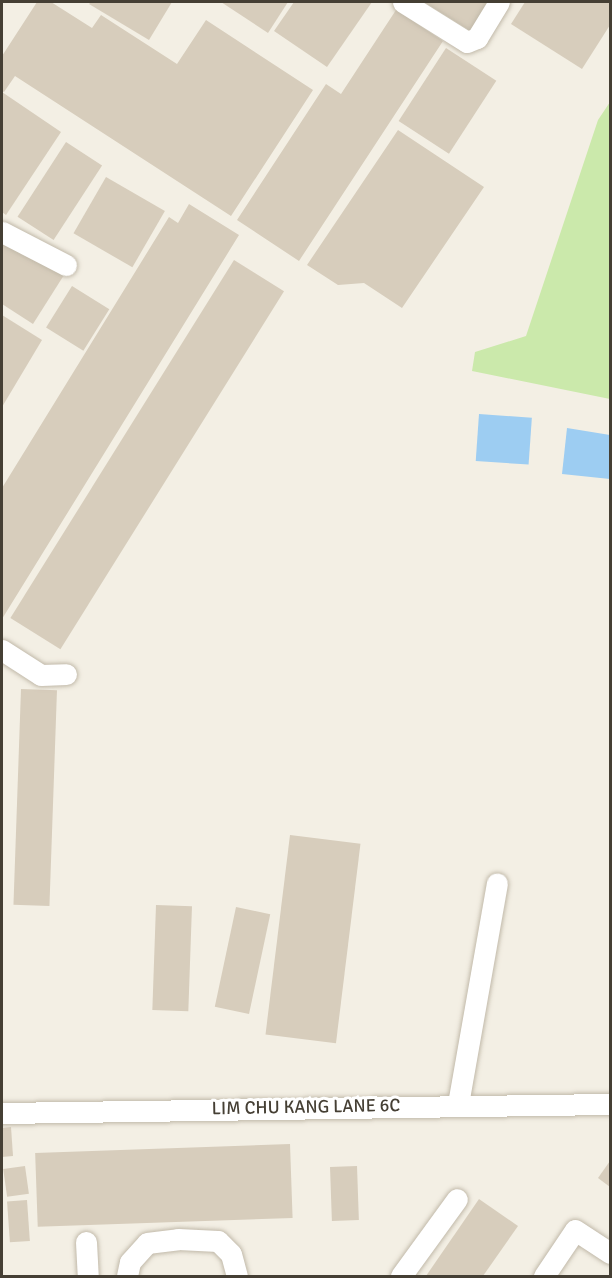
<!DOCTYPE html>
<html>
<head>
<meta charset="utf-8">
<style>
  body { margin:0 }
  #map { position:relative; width:612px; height:1278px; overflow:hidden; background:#f3efe4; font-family:Signika,sans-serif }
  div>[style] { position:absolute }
  .green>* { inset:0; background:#cbe9ab }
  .water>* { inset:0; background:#9dcdf2; transform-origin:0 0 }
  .building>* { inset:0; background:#d7cdbc; transform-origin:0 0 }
  .roads { filter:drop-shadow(0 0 2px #c1b9a9) drop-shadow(0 0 2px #c1b9a9) }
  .minor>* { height:21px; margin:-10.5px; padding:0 10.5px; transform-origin:10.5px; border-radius:10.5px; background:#fff }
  span { translate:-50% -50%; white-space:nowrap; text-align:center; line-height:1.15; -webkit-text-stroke:6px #fff; paint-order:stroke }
  .street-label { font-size:18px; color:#453f34 }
  .frame { position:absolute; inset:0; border:3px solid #453f34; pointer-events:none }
</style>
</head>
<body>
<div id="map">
  <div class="green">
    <div style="clip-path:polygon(610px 102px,610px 399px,472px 371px,475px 352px,526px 336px,598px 120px)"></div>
  </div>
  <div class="water">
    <div style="left:479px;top:414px;width:53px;height:47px;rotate:4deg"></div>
    <div style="clip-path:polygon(567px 428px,610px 435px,610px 479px,562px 474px)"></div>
  </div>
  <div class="building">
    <div style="clip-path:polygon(37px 2px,51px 2px,92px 28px,101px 15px,177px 64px,206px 20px,313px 90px,231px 216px,15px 76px,4px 92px,2px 91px,2px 56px)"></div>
    <div style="clip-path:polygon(91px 2px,172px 2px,149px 40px,89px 4px)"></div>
    <div style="clip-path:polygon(221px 2px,288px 2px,268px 33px)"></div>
    <div style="clip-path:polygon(294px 2px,372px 2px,327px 67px,274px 31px)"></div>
    <div style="clip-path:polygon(424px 2px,491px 2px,472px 32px)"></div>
    <div style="clip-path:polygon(525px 2px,610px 2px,610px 25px,582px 69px,511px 24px)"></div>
    <div style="clip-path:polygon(396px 10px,443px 41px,299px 261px,237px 220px,326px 84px,341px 94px)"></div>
    <div style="left:446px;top:48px;width:60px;height:87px;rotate:33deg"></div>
    <div style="clip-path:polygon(2px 92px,61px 132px,6px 215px,2px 212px)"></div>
    <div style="clip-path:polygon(398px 130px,484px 187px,402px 308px,364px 283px,338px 285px,307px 265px)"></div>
    <div style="left:66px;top:142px;width:43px;height:89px;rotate:33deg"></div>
    <div style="left:106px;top:177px;width:68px;height:65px;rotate:30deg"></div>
    <div style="clip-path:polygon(189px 204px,239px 235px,2px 619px,2px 488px,169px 217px,178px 223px)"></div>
    <div style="clip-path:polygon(2px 235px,64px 275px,33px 324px,2px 304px)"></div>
    <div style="left:234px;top:260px;width:59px;height:422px;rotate:32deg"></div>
    <div style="left:72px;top:286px;width:44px;height:49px;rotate:32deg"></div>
    <div style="clip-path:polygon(2px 315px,42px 340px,2px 407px)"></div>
    <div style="left:21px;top:689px;width:36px;height:216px;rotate:2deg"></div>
    <div style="left:290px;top:835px;width:71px;height:201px;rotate:7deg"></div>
    <div style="left:156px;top:905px;width:36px;height:105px;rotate:2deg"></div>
    <div style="left:236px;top:907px;width:35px;height:102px;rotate:12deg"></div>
    <div style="clip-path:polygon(11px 1127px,13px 1156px,2px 1157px,2px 1128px)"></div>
    <div style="left:290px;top:1144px;width:74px;height:255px;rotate:88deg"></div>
    <div style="clip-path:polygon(610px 1161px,610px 1187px,598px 1178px)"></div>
    <div style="left:25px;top:1166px;width:28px;height:22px;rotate:82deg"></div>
    <div style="left:357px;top:1166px;width:54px;height:27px;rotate:88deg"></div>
    <div style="clip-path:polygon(479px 1199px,518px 1226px,483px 1276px,426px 1276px)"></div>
    <div style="left:27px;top:1200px;width:41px;height:20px;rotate:86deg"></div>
  </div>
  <div class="roads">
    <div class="minor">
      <div style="left:403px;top:2px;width:75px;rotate:32deg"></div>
      <div style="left:467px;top:42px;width:11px;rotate:-22deg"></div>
      <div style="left:477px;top:38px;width:42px;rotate:-58.6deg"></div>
      <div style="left:2px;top:232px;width:72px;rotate:27.3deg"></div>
      <div style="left:2px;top:650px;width:46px;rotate:32.7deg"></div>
      <div style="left:41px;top:675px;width:25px;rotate:-2deg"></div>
      <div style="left:458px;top:1104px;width:224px;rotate:-80deg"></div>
      <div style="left:2px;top:1113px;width:608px;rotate:-0.85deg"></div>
      <div style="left:86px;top:1242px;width:34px;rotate:87deg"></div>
      <div style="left:127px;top:1276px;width:14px;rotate:-78deg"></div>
      <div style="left:130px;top:1262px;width:25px;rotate:-48deg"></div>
      <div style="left:147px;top:1243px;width:31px;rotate:-7deg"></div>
      <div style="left:178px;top:1239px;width:40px;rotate:2.9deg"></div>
      <div style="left:218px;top:1241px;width:18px;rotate:45deg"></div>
      <div style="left:231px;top:1254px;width:23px;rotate:75deg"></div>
      <div style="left:401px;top:1276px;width:95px;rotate:-54deg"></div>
      <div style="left:544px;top:1276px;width:55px;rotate:-56deg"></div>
      <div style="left:575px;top:1230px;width:42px;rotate:33.3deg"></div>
    </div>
  </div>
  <div class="street-label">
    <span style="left:306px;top:1107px;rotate:-1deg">LIM CHU KANG LANE 6C</span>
  </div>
  <div class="frame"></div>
</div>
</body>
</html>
